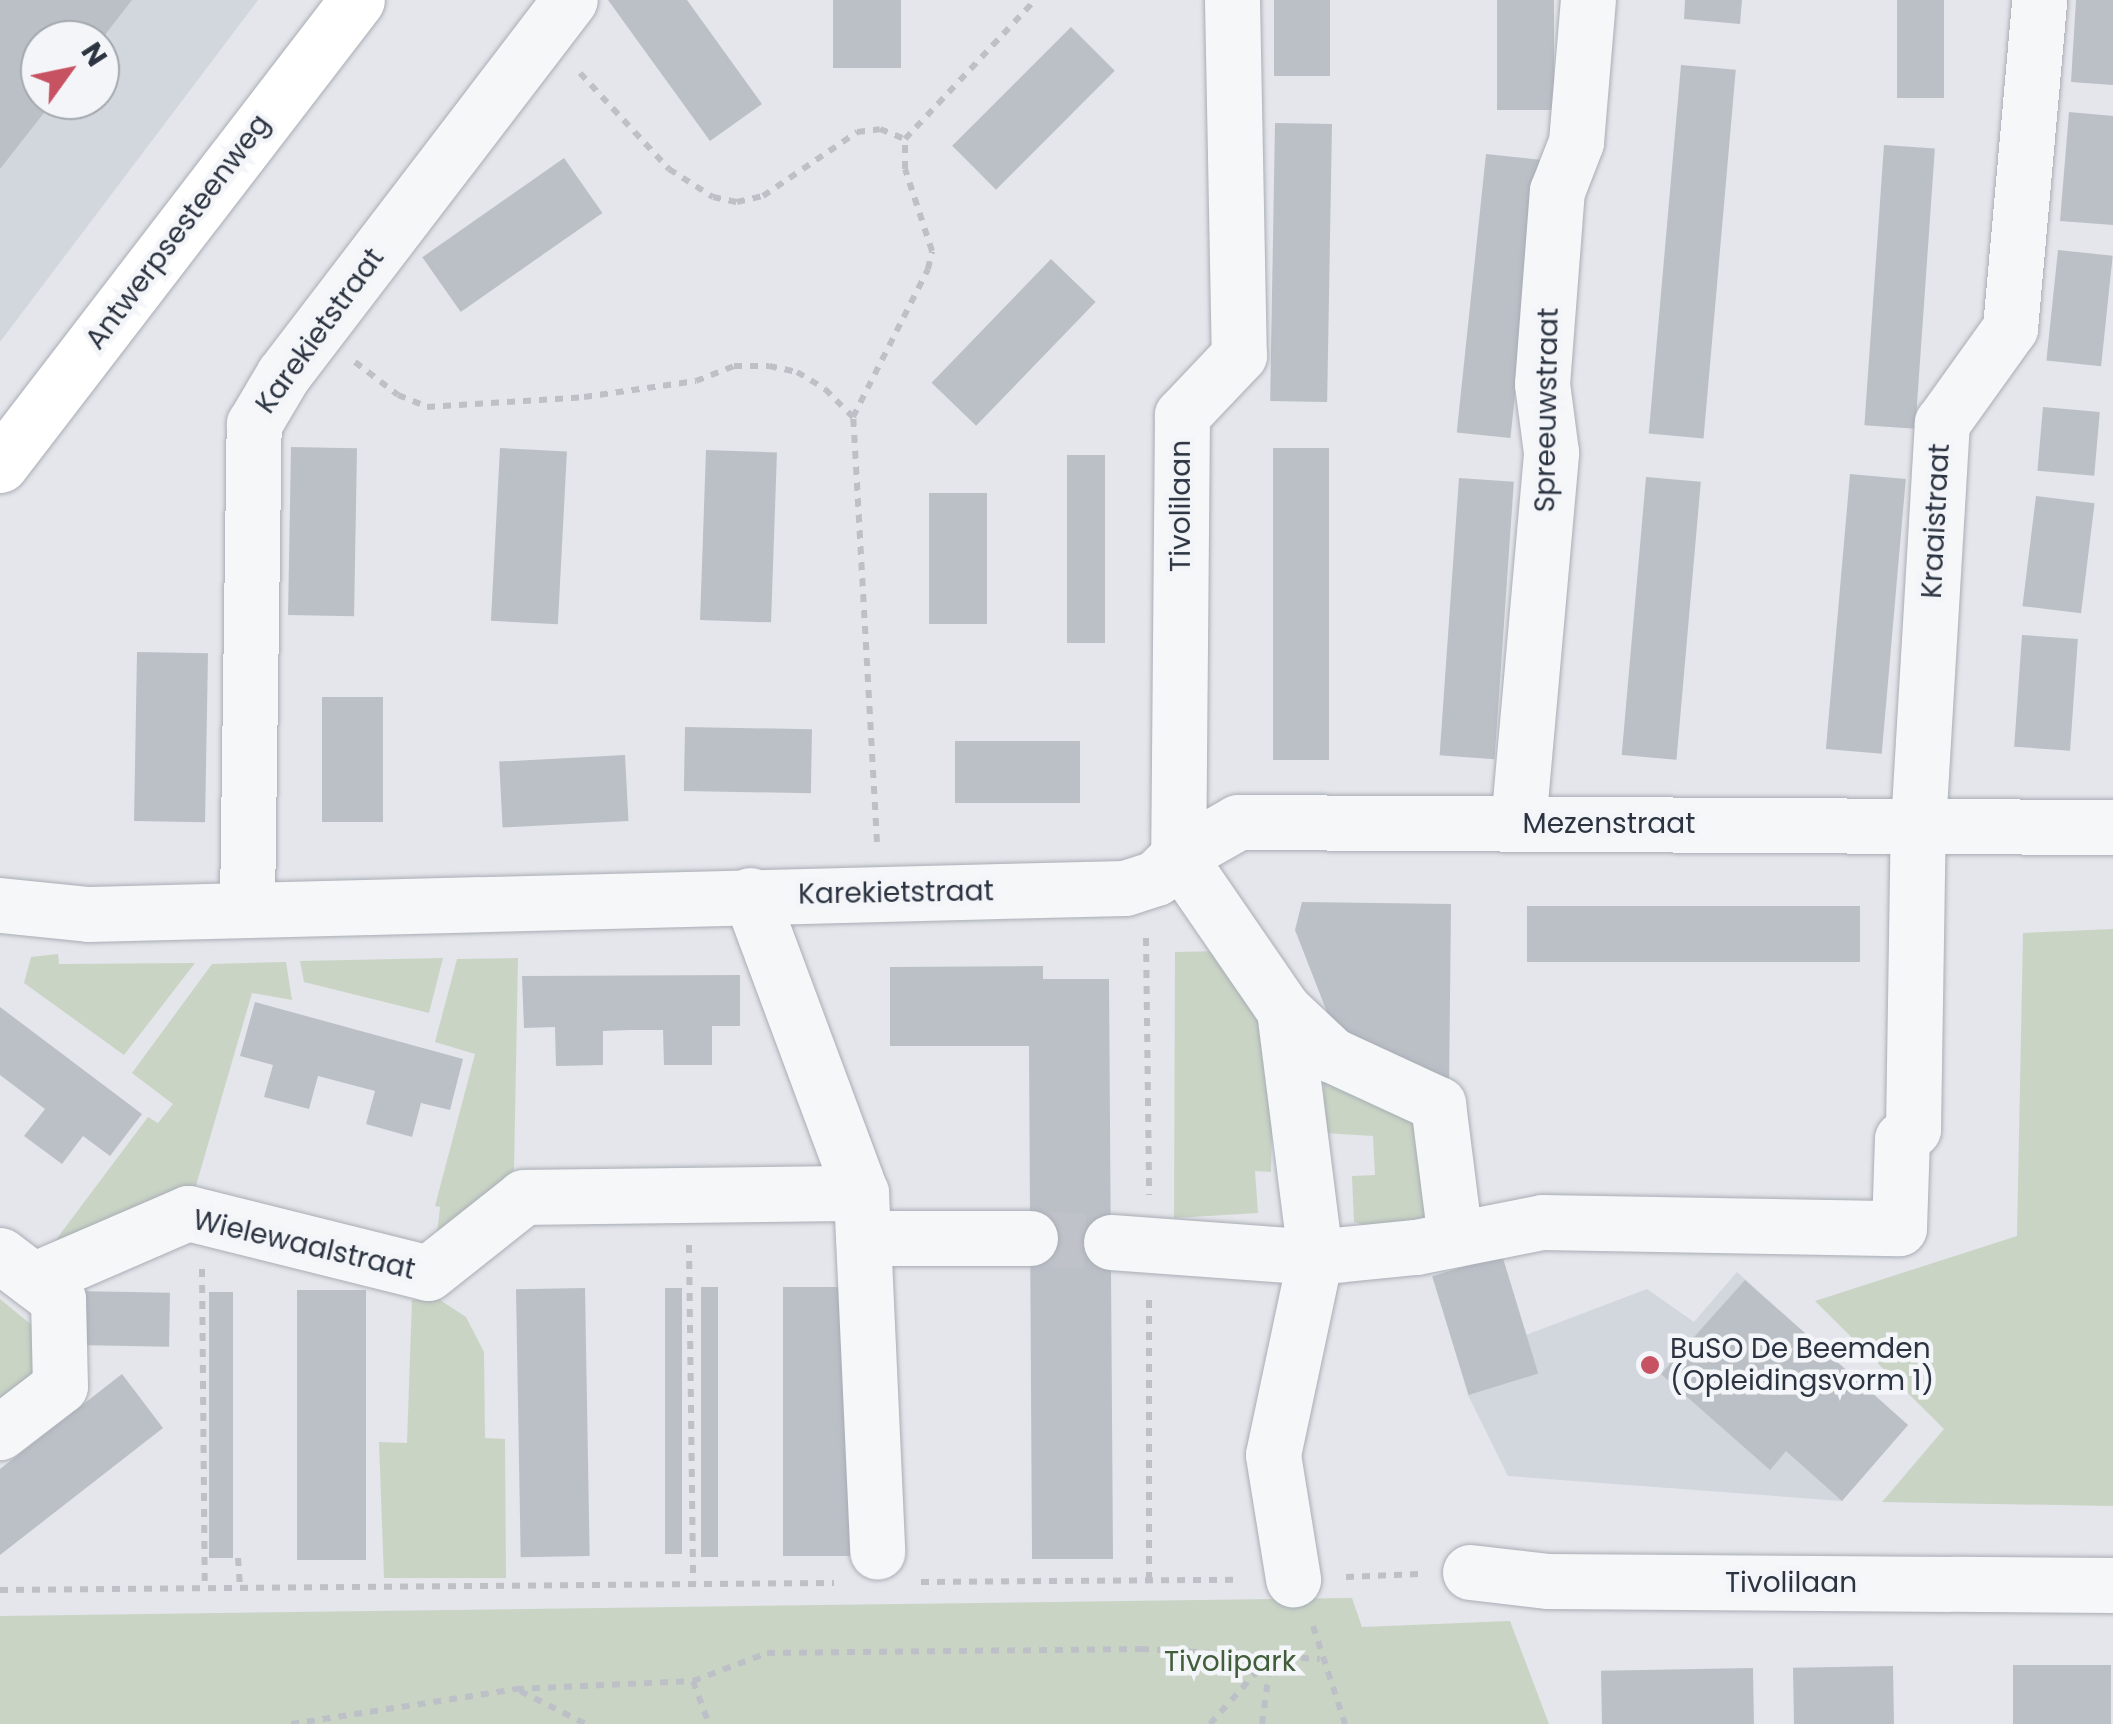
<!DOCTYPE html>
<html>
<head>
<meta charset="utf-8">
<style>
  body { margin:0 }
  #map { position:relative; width:2113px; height:1724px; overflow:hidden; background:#e4e6eb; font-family:Poppins,sans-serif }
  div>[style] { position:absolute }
  .built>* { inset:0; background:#d2d6dd }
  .green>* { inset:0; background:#c9d4c5 }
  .building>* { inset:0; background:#bbc0c7; transform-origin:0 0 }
  .minor-tunnel>* { height:55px; margin-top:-27.5px; transform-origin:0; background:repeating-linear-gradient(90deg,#bfc2c9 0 55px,transparent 0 83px) }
  .path>* { height:6px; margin-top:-3px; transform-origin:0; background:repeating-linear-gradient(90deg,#bdc0c6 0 8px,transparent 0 16px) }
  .roads { filter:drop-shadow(0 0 2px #a9adb5) drop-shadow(0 0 2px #a9adb5) }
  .minor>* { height:55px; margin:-27.5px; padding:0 27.5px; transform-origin:27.5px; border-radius:27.5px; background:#f6f7f9 }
  .major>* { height:55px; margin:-27.5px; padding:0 27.5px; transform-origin:27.5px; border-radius:27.5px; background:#fff }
  .dots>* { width:28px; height:28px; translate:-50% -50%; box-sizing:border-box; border:5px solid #f3f5f8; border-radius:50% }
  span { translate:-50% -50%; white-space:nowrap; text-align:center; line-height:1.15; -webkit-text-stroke:9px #f3f5f8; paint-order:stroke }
  .street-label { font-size:28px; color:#2c3442 }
  .poi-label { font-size:28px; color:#2c3442 }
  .left { translate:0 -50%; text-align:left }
  .park-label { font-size:28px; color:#415d3a }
  .north { position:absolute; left:20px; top:20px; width:100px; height:100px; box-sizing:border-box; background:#f3f5f8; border:2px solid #a3a8af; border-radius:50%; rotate:57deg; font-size:28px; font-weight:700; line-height:40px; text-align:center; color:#2c3442 }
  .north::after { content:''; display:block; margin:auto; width:35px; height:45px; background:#c75262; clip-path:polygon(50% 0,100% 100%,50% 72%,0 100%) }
</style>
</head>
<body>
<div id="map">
  <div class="built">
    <div style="clip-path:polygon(evenodd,0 0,258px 0,0 342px,0 0,40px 40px,100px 40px,100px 100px,40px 100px,40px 40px)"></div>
    <div style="clip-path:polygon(1737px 1272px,1908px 1425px,1842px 1501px,1508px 1476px,1468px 1395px,1526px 1335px,1647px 1289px,1694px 1322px)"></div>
  </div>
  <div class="green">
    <div style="clip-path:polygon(2113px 929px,2113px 1506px,1882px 1502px,1944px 1429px,1815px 1301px,2017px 1236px,2023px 933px)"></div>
    <div style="clip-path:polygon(1223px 951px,1274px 1023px,1271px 1172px,1255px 1171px,1258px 1213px,1174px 1218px,1175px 952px)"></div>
    <div style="clip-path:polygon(58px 954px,59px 964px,195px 963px,124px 1055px,24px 983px,31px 957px)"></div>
    <div style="clip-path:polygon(443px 958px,429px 1013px,304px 982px,300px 961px)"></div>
    <div style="clip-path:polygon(518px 958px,514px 1170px,436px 1244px,440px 1207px,435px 1206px,475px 1054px,435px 1042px,457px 959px)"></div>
    <div style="clip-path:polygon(286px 962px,292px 1000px,252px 993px,195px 1189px,49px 1249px,148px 1117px,158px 1123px,173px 1104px,132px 1073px,212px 964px)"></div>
    <div style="clip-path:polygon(1323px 1061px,1421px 1112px,1427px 1224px,1390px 1234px,1354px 1222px,1352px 1176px,1375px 1175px,1373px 1136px,1325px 1133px)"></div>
    <div style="clip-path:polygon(0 1299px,33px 1326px,35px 1372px,0 1400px)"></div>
    <div style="clip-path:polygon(412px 1300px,440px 1300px,466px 1317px,484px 1352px,485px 1438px,505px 1439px,506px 1578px,384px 1578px,379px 1442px,407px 1443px)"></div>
    <div style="clip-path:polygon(1352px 1598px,1362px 1627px,1510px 1621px,1549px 1724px,0 1724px,0 1616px)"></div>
  </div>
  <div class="building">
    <div style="clip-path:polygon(0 0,132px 0,101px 40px,40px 40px,40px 100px,54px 100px,0 169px)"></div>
    <div style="clip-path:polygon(608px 0,687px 0,762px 104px,710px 141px)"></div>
    <div style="left:833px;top:0;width:68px;height:68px"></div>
    <div style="left:1274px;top:0;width:56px;height:76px"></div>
    <div style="left:1497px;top:0;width:57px;height:110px"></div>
    <div style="clip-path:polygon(1685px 0,1742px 0,1740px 24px,1684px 19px)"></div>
    <div style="left:1897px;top:0;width:47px;height:98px"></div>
    <div style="clip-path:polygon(2076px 0,2113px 0,2113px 85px,2071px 82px)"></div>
    <div style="left:1071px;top:27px;width:62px;height:168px;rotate:45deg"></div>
    <div style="left:1681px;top:65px;width:55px;height:370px;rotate:5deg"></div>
    <div style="clip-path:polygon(2069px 112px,2113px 116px,2113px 225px,2060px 221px)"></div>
    <div style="left:1275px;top:123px;width:57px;height:278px;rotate:1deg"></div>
    <div style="left:1884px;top:145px;width:51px;height:281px;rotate:4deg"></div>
    <div style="left:1486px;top:154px;width:54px;height:280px;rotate:6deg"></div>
    <div style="left:564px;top:158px;width:67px;height:173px;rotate:55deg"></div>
    <div style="left:2058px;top:250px;width:55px;height:111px;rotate:6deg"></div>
    <div style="left:1051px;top:259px;width:62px;height:172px;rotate:44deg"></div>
    <div style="left:2043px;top:407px;width:57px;height:64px;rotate:5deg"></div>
    <div style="left:291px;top:447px;width:66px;height:168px;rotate:1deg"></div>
    <div style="left:500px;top:448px;width:67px;height:173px;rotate:3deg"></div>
    <div style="left:1273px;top:448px;width:56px;height:312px"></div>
    <div style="left:706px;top:450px;width:71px;height:170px;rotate:2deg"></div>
    <div style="left:1067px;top:455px;width:38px;height:188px"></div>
    <div style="left:1850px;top:474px;width:56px;height:276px;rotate:5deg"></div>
    <div style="left:1646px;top:477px;width:55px;height:279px;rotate:5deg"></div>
    <div style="left:1459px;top:478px;width:55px;height:278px;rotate:4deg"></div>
    <div style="left:929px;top:493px;width:58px;height:131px"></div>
    <div style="left:2036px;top:496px;width:59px;height:111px;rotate:7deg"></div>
    <div style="left:2022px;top:635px;width:56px;height:112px;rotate:4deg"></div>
    <div style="left:137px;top:652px;width:71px;height:169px;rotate:1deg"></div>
    <div style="left:322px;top:697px;width:61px;height:125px"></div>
    <div style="left:685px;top:727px;width:127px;height:64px;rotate:1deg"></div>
    <div style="left:955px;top:741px;width:125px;height:62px"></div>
    <div style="left:625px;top:755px;width:66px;height:126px;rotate:87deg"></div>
    <div style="clip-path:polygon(1302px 902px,1451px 904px,1449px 1092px,1341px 1048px,1295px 930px)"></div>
    <div style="left:1860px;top:906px;width:56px;height:333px;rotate:90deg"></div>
    <div style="clip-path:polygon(1043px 966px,1043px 979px,1109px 979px,1113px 1559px,1032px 1559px,1029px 1046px,890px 1046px,890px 967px)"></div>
    <div style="clip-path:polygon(740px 975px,740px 1026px,712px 1026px,712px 1065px,664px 1065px,663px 1030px,630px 1030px,603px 1031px,603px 1065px,556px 1066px,555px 1027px,524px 1028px,522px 976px)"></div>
    <div style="clip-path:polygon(255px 1002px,463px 1059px,450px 1110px,421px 1103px,412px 1137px,366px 1124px,375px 1091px,318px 1076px,309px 1109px,264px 1097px,273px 1065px,240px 1056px)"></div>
    <div style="clip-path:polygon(0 1007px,142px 1114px,110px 1156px,83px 1136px,62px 1164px,24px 1136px,45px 1109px,0 1075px)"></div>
    <div style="left:1502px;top:1255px;width:124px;height:73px;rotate:73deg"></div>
    <div style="clip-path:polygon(1745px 1280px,1908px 1425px,1842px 1501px,1786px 1451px,1770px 1470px,1661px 1374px)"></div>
    <div style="left:701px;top:1287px;width:17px;height:270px"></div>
    <div style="left:783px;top:1287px;width:69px;height:269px"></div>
    <div style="left:585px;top:1288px;width:268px;height:69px;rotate:89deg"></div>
    <div style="left:665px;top:1288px;width:17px;height:266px"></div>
    <div style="left:297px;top:1290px;width:69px;height:270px"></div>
    <div style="left:76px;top:1291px;width:94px;height:54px;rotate:1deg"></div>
    <div style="left:209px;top:1292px;width:24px;height:266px"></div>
    <div style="clip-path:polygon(122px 1374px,163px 1428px,0 1555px,0 1469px)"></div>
    <div style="left:2013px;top:1665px;width:98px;height:59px"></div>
    <div style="left:1893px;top:1666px;width:58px;height:100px;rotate:89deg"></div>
    <div style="left:1753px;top:1668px;width:56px;height:152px;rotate:89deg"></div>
  </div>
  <div class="minor-tunnel">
    <div style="left:1030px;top:1238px;width:81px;rotate:2.8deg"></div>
  </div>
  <div class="path">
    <div style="left:580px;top:73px;width:131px;rotate:47.2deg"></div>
    <div style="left:669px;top:169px;width:52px;rotate:32.5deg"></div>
    <div style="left:713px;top:197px;width:25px;rotate:12deg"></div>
    <div style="left:737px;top:202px;width:27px;rotate:-13deg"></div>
    <div style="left:763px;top:196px;width:114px;rotate:-34.2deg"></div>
    <div style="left:857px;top:132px;width:23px;rotate:-7deg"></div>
    <div style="left:880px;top:129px;width:27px;rotate:22deg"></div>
    <div style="left:355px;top:362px;width:54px;rotate:37.5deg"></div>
    <div style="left:398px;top:395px;width:31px;rotate:22deg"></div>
    <div style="left:427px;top:407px;width:157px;rotate:-3.6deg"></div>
    <div style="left:584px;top:397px;width:113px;rotate:-8.1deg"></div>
    <div style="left:696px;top:381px;width:41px;rotate:-21.5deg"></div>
    <div style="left:734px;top:366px;width:35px"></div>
    <div style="left:769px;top:366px;width:29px;rotate:12deg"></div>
    <div style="left:797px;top:372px;width:33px;rotate:31deg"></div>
    <div style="left:825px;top:389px;width:40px;rotate:45deg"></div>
    <div style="left:877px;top:842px;width:426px;rotate:-93.2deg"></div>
    <div style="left:853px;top:417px;width:166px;rotate:-63.1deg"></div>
    <div style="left:928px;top:269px;width:18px;rotate:-77deg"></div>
    <div style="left:932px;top:251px;width:86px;rotate:-108.2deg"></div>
    <div style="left:905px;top:169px;width:30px;rotate:-90deg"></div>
    <div style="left:905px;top:139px;width:190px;rotate:-46.9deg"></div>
    <div style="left:1146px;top:938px;width:257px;rotate:89.3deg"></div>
    <div style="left:689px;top:1245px;width:339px;rotate:89.3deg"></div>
    <div style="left:202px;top:1269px;width:319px;rotate:89.5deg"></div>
    <div style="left:238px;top:1558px;width:30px;rotate:86deg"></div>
    <div style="left:1346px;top:1577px;width:73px;rotate:-2.4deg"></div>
    <div style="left:1149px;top:1580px;width:282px;rotate:-90deg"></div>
    <div style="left:921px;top:1582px;width:318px;rotate:-0.4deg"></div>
    <div style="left:0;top:1590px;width:834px;rotate:-0.48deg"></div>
    <div style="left:1313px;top:1626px;width:103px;rotate:71.9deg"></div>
    <div style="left:693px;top:1681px;width:46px;rotate:69.6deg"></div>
    <div style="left:520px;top:1691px;width:74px;rotate:26.6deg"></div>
    <div style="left:291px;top:1724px;width:228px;rotate:-8.8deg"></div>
    <div style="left:516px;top:1689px;width:177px;rotate:-2.6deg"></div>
    <div style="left:693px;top:1681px;width:79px;rotate:-20.7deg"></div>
    <div style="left:767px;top:1653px;width:374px;rotate:-0.6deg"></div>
    <div style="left:1141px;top:1649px;width:179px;rotate:3.2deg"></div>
    <div style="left:1210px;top:1724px;width:90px;rotate:-48.2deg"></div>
    <div style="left:1262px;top:1724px;width:67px;rotate:-82.2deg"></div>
  </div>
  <div class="roads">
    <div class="minor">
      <div style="left:1232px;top:0;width:355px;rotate:88.9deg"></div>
      <div style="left:1239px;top:355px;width:83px;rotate:133.5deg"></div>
      <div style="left:1182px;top:415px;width:441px;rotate:90.5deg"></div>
      <div style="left:1178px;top:856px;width:187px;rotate:55.5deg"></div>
      <div style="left:1284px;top:1010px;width:249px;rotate:82.8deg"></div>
      <div style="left:1315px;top:1257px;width:202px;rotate:102deg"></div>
      <div style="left:1273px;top:1455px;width:126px;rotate:80.8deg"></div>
      <div style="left:1518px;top:824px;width:373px;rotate:-84.9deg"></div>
      <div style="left:1551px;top:452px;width:69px;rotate:-97.5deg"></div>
      <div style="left:1542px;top:384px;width:194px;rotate:-85.6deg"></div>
      <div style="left:1557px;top:191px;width:53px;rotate:-68.8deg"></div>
      <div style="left:1576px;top:142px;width:143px;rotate:-85.2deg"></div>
      <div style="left:750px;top:895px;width:318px;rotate:69.6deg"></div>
      <div style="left:0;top:905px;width:89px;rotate:5.8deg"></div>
      <div style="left:89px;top:914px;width:1036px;rotate:-1.44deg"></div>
      <div style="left:1125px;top:888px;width:33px;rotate:-18deg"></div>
      <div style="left:1156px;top:878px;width:31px;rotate:-45deg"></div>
      <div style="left:1178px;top:856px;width:69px;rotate:-29.5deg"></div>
      <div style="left:1238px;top:822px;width:875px;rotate:0.33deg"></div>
      <div style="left:247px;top:905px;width:481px;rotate:-89.2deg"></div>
      <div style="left:254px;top:424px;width:57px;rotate:-59.4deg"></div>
      <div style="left:283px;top:375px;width:472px;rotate:-52.6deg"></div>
      <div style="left:1284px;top:1010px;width:66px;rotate:43.2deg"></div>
      <div style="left:1332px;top:1055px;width:117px;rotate:24.8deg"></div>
      <div style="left:1438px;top:1104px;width:136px;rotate:82.8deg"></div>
      <div style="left:863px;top:1238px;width:167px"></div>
      <div style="left:1111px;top:1242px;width:205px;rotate:4.2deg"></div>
      <div style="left:1315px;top:1257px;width:101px;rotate:-5.7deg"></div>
      <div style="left:1416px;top:1247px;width:128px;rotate:-11.2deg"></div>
      <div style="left:1542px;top:1222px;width:357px;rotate:1deg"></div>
      <div style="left:1899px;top:1228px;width:89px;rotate:-88.1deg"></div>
      <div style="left:1902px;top:1139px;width:15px;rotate:-42deg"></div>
      <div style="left:1913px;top:1129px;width:304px;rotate:-89.1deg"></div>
      <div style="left:1918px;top:825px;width:403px;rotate:-86.6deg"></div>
      <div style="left:1942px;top:423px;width:117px;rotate:-54.4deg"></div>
      <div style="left:2010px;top:328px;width:329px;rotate:-84.9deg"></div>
      <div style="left:0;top:1255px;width:73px;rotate:37.2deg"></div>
      <div style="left:58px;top:1299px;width:87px;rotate:88.7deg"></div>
      <div style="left:60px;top:1386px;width:76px;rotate:142.5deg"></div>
      <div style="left:33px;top:1280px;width:169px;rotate:-23.4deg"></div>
      <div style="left:188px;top:1213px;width:247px;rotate:14deg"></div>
      <div style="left:428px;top:1273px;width:122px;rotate:-38.4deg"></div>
      <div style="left:524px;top:1197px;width:337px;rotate:-0.7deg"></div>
      <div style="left:861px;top:1193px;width:359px;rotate:87.4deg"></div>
      <div style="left:1470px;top:1572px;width:79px;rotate:6.6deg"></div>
      <div style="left:1548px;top:1581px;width:565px;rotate:0.41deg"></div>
    </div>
    <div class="major">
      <div style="left:0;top:465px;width:586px;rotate:-52.49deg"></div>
    </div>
  </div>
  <div class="dots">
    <div style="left:1650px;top:1365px;background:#c75262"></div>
  </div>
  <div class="street-label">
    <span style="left:178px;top:232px;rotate:-53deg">Antwerpsesteenweg</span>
    <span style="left:320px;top:331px;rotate:-54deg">Karekietstraat</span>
    <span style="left:1547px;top:410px;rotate:-89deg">Spreeuwstraat</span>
    <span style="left:1181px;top:506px;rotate:-90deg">Tivolilaan</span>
    <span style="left:1936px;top:521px;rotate:-87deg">Kraaistraat</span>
    <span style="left:1609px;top:824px">Mezenstraat</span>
    <span style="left:896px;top:893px;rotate:-1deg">Karekietstraat</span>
    <span style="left:304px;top:1245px;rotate:13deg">Wielewaalstraat</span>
    <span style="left:1791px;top:1583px">Tivolilaan</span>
  </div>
  <div class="poi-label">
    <span class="left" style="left:1670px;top:1365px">BuSO De Beemden<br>(Opleidingsvorm 1)</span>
  </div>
  <div class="park-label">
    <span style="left:1230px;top:1662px">Tivolipark</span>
  </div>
  <div class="north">N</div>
</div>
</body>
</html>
